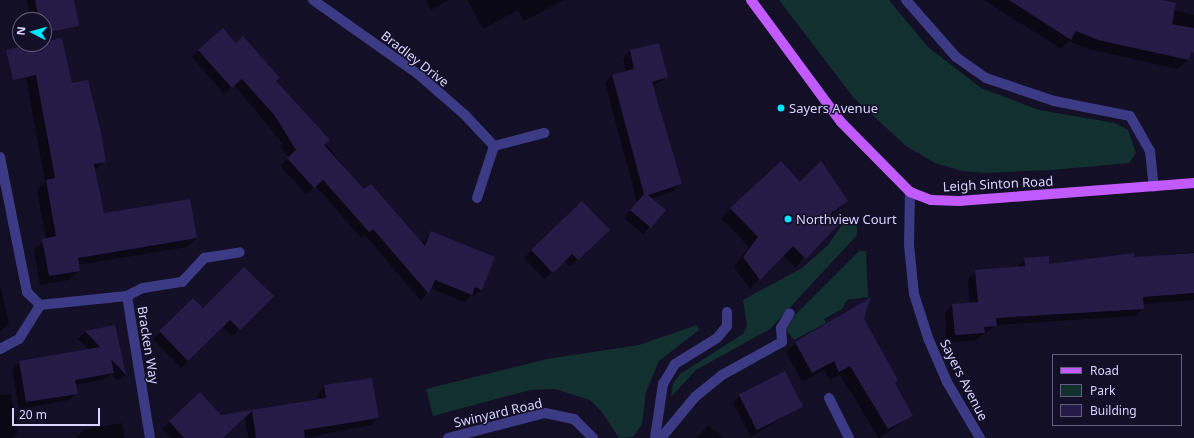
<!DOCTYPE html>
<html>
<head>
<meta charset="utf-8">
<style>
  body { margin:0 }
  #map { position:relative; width:1194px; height:438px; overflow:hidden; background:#130f26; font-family:"Noto Sans",sans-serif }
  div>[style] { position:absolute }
  .green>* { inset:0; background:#12302f }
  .shadow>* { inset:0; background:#0007 }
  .building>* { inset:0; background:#241b47; transform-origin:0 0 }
  .minor>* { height:10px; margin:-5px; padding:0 5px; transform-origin:5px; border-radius:5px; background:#3d3a85 }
  .major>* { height:10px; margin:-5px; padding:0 5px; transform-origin:5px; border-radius:5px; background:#c25bff }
  .dots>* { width:11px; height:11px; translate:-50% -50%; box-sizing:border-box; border:2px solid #130f26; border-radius:50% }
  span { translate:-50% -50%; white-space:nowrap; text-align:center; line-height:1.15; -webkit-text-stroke:3px #130f26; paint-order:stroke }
  .street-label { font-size:13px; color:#d9d4ff }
  .poi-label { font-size:13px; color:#d9d4ff }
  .left { translate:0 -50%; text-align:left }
  .legend { position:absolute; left:1052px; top:354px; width:130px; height:72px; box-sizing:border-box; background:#130f26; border:1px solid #625e7d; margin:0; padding:5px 7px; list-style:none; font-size:12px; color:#d9d4ff }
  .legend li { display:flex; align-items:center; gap:8px; height:20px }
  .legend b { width:20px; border:1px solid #625e7d }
  .north { position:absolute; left:12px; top:12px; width:40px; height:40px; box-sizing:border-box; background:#130f26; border:1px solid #625e7d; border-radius:50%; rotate:276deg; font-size:11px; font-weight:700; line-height:16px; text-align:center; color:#d9d4ff }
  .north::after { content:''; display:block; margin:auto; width:14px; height:18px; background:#00e5ff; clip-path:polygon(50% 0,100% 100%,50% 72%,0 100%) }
  .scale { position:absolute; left:12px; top:408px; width:88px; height:18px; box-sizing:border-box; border:2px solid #d9d4ff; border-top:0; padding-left:5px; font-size:12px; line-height:14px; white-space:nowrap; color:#d9d4ff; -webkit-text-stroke:3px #130f26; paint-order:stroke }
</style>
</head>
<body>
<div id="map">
  <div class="green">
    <div style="clip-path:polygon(779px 0,889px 0,928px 47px,981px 88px,1039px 110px,1115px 123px,1128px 130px,1136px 153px,1129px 163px,1052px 170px,985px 173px,962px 171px,935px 163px,906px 146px,853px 97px)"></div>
    <div style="clip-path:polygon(846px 219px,857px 225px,857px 235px,770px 329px,696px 370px,671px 397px,673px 384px,680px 374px,743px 334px,747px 326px,743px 300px,802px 268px,828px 245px)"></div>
    <div style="clip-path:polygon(859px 251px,866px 251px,868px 297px,847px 300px,842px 309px,824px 319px,826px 323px,794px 340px,786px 330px,796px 314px)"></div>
    <div style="clip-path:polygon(697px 325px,699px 330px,659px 361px,646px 392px,642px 424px,633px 437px,619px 438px,602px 412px,590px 400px,555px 389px,530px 390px,433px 416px,426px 389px,547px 359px,639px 345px)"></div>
  </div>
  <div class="shadow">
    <div style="clip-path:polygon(27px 0,73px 0,67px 12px,30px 17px)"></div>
    <div style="clip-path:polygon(426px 0,449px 0,431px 10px)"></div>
    <div style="clip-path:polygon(467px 0,564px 0,524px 21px,518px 10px,483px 29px)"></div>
    <div style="clip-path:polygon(984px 0,1132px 0,1194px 15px,1194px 33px,1188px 60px,1178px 69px,1088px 49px,1069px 41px,1061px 49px)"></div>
    <div style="clip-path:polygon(236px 44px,275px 81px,364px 191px,422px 244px,431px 232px,481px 289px,474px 296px,471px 295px,464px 302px,430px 288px,421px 301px,365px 235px,361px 238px,316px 186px,306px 194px,280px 166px,289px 157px,280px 147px,283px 144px,234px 85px,224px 94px,192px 57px,199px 50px)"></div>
    <div style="clip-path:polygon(630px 51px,667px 77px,653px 86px,681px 183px,674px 191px,650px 199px,664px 210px,643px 234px,624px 218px,637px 202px,605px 83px,612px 75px,626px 72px,623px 58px)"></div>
    <div style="clip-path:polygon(24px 66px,71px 85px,105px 161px,94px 171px,103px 215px,196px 238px,187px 247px,78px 265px,79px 270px,69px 280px,40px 285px,34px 249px,46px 239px,37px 190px,45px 182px)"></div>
    <div style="clip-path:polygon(781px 163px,800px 184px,847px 201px,830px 216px,796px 268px,783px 255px,750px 289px,734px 267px,749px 247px,721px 218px)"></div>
    <div style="clip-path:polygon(582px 202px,608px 230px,570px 267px,564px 260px,545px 279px,524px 258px)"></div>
    <div style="clip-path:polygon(1194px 252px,1194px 300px,1143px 304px,1143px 308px,1135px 316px,996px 325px,976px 340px,947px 343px,945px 313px,953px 305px,970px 304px,968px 279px,976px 271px,1017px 267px,1025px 259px,1048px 265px)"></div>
    <div style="clip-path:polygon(0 285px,9px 324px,0 331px)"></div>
    <div style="clip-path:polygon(272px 296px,232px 336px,222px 326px,181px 368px,153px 339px,193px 299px,203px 310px)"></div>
    <div style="clip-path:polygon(863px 319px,911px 416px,879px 438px,840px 375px,830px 380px,824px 370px,802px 382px,786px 352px,796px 343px)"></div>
    <div style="clip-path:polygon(115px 326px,125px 375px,118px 381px,111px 374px,105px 379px,75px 385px,77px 393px,69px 400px,19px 409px,12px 369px,20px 362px,89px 350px,78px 339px,85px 332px)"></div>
    <div style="clip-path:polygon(325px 386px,378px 418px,371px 425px,304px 438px,248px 438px,245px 417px,223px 438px,171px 438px,162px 429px,200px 394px,221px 416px,319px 400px,318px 393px)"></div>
    <div style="clip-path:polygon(11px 394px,18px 433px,13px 438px,0 438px,0 395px)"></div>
    <div style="clip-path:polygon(740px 396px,802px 406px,751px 437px,733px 403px)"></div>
    <div style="clip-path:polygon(122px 423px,125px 438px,76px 438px,83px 430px)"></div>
    <div style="clip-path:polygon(709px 425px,723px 438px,696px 438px)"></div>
  </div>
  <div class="building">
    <div style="clip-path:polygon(35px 0,74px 0,79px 26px,44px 33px,44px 20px,39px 20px)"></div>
    <div style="clip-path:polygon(1009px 0,1161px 0,1176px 3px,1172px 24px,1194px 28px,1194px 53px,1191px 52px,1189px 60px,1098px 40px,1076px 31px,1071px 40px)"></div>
    <div style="clip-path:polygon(223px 28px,236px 43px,243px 36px,280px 78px,276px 81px,330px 140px,324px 145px,364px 189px,371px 184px,425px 246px,431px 231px,495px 257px,482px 290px,475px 287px,472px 295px,435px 280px,429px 294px,373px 229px,369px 232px,323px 180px,314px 188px,287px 158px,296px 150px,275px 116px,242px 79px,232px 88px,198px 50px)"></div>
    <div style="clip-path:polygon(62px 38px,72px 83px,88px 80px,101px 132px,106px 162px,94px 164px,104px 213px,190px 199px,197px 238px,78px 258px,80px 271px,49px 276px,42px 239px,56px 236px,46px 180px,55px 178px,36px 75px,13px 80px,6px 50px)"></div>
    <div style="clip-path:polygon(659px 43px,668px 77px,652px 82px,682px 184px,648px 195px,666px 210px,651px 228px,630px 210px,644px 194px,612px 75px,634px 69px,630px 50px)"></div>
    <div style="clip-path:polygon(781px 161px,800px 182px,821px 161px,848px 201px,830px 214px,840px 223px,806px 259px,793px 246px,760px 280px,743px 257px,758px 237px,730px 208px)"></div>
    <div style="clip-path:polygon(582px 201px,610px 230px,578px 260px,572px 254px,553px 273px,531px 250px)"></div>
    <div style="clip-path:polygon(1134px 253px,1134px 257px,1194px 253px,1194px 293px,1143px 297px,1144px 309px,996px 318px,997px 326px,984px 327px,985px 333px,955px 335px,952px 304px,978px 302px,975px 270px,1025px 266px,1024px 258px,1049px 256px,1049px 264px)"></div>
    <div style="clip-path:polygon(244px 267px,274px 296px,240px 330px,230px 320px,188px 361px,159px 331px,193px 298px,203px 308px)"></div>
    <div style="clip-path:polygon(871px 297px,864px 319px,898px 380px,895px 383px,913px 416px,888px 429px,850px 366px,839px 372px,834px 361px,812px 373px,795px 342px)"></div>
    <div style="clip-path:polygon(115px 325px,126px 375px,111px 359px,114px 373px,75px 380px,78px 394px,26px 402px,19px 361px,100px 347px,85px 331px)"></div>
    <div style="left:785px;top:371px;width:40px;height:52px;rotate:63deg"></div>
    <div style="clip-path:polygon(372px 378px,379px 418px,304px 430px,305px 438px,256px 438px,252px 411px,223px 438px,184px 438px,169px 421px,200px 392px,221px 415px,326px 398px,324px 385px)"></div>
  </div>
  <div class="minor">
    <div style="left:313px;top:0;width:128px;rotate:35.2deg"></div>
    <div style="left:418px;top:74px;width:62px;rotate:41.1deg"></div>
    <div style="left:465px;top:115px;width:42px;rotate:46.9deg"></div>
    <div style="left:494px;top:146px;width:52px;rotate:-14.6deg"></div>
    <div style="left:906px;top:0;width:76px;rotate:48.7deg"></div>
    <div style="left:956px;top:57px;width:37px;rotate:35deg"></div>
    <div style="left:986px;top:78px;width:72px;rotate:18.7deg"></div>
    <div style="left:1054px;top:101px;width:77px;rotate:11.2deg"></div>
    <div style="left:1130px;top:116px;width:40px;rotate:60.3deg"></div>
    <div style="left:1150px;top:151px;width:36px;rotate:84deg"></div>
    <div style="left:0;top:157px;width:138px;rotate:78.7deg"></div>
    <div style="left:27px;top:292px;width:18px;rotate:45deg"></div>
    <div style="left:910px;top:192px;width:53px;rotate:91.1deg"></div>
    <div style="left:909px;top:245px;width:49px;rotate:84.2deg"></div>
    <div style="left:914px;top:294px;width:46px;rotate:72.3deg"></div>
    <div style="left:928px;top:338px;width:48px;rotate:66.6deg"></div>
    <div style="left:947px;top:382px;width:65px;rotate:59.5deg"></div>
    <div style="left:477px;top:198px;width:55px;rotate:-71.9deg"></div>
    <div style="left:127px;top:296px;width:18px;rotate:-27deg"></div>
    <div style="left:143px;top:288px;width:39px;rotate:-9deg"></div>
    <div style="left:182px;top:282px;width:33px;rotate:-47deg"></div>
    <div style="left:204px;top:258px;width:36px;rotate:-9deg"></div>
    <div style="left:40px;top:305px;width:87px;rotate:-5.9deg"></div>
    <div style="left:127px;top:296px;width:144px;rotate:80.8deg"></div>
    <div style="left:0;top:349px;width:21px;rotate:-28deg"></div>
    <div style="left:19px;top:339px;width:40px;rotate:-58deg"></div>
    <div style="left:829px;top:398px;width:45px;rotate:63.4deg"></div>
    <div style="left:448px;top:438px;width:100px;rotate:-14.5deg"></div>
    <div style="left:545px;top:413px;width:30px;rotate:12deg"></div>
    <div style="left:574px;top:419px;width:27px;rotate:45deg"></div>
    <div style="left:655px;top:438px;width:55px;rotate:-81.6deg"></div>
    <div style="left:663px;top:384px;width:23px;rotate:-59deg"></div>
    <div style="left:675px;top:364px;width:49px;rotate:-31.8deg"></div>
    <div style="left:717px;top:338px;width:16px;rotate:-50deg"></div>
    <div style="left:727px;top:326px;width:14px;rotate:-90deg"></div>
    <div style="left:661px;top:438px;width:53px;rotate:-50.3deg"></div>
    <div style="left:695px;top:397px;width:35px;rotate:-39deg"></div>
    <div style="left:722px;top:375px;width:68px;rotate:-28.8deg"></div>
    <div style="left:782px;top:342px;width:14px;rotate:-94deg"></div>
    <div style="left:781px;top:328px;width:17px;rotate:-59deg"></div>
  </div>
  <div class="major">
    <div style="left:751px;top:0;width:152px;rotate:53.6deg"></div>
    <div style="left:841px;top:122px;width:98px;rotate:45.4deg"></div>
    <div style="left:910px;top:192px;width:22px;rotate:21deg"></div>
    <div style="left:931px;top:200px;width:28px;rotate:2deg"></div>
    <div style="left:959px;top:201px;width:236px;rotate:-4.4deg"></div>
  </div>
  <div class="dots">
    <div style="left:781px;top:108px;background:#00e5ff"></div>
    <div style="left:788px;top:219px;background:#00e5ff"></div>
  </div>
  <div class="street-label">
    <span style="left:415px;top:59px;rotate:38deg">Bradley Drive</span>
    <span style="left:998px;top:184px;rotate:-3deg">Leigh Sinton Road</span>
    <span style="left:148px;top:345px;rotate:81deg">Bracken Way</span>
    <span style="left:964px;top:380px;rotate:63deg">Sayers Avenue</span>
    <span style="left:498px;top:413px;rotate:-13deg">Swinyard Road</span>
  </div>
  <div class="poi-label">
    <span class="left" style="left:789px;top:108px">Sayers Avenue</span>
    <span class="left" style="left:796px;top:219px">Northview Court</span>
  </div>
  <ul class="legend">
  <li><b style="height:5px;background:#c25bff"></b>Road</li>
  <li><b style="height:11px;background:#12302f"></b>Park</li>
  <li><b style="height:11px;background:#241b47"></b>Building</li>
  </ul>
  <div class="north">N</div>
  <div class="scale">20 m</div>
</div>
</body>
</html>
